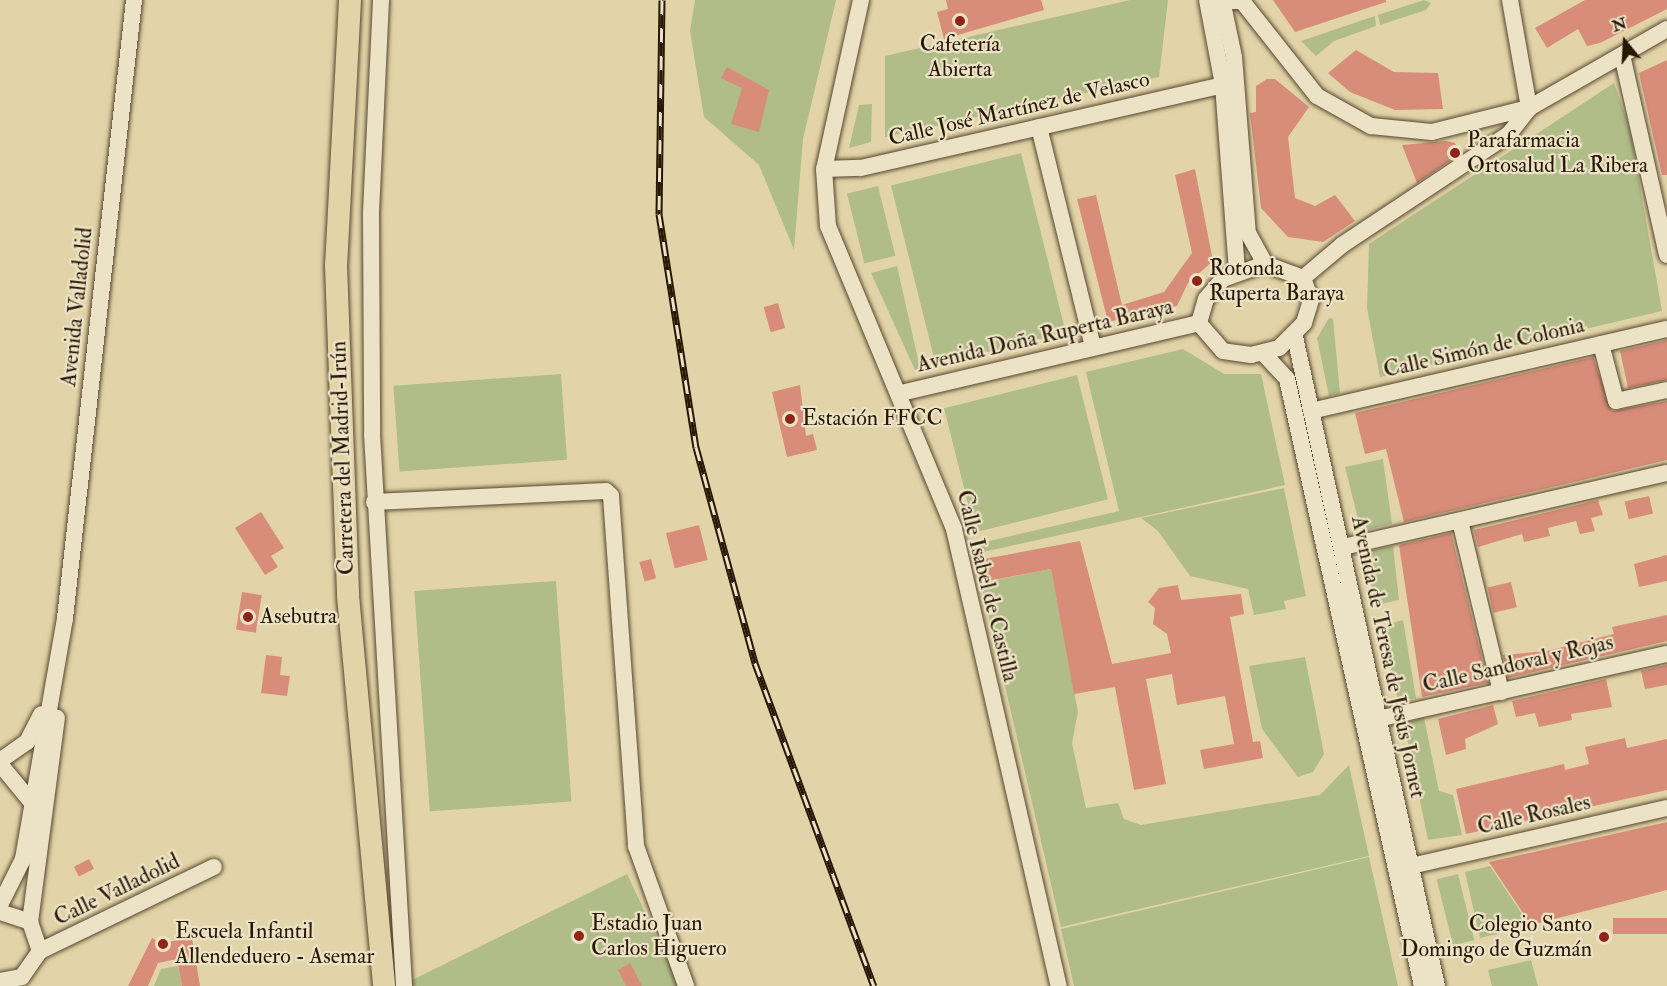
<!DOCTYPE html>
<html>
<head>
<meta charset="utf-8">
<style>
  body { margin:0 }
  #map { position:relative; width:1667px; height:986px; overflow:hidden; background:#e2d4a8; font-family:"IM FELL Double Pica",serif }
  div>[style] { position:absolute }
  .green>* { inset:0; background:#b0bd89; transform-origin:0 0 }
  .building>* { inset:0; background:#d88d79; transform-origin:0 0 }
  .roads { filter:drop-shadow(0 0 2px #57462e) drop-shadow(0 0 2px #57462e) }
  .minor>* { height:16px; margin:-8px; padding:0 8px; transform-origin:8px; border-radius:8px; background:#ece3c6 }
  .highway>* { height:22px; margin:-11px; padding:0 11px; transform-origin:11px; border-radius:11px; background:#e2d4a8 }
  .rail>* { height:7px; margin-top:-3.5px; transform-origin:0; background:repeating-linear-gradient(90deg,#ece3c6 0 14px,#291706 0 28px); box-sizing:border-box; border-block:2px solid #291706 }
  .dots>* { width:16px; height:16px; translate:-50% -50%; box-sizing:border-box; border:3px solid #ece3c6; border-radius:50% }
  span { translate:-50% -50%; white-space:nowrap; text-align:center; line-height:1.15; -webkit-text-stroke:4.5px #ece3c6; paint-order:stroke }
  .poi-label { font-size:22px; color:#291706 }
  .left { translate:0 -50%; text-align:left }
  .right { translate:-100% -50%; text-align:right }
  .street-label { font-size:22px; color:#291706 }
  .north { position:absolute; left:1595px; top:12px; width:60px; height:60px; -webkit-text-stroke:4px #ece3c6; paint-order:stroke; rotate:342deg; font-size:16px; font-weight:700; line-height:24px; text-align:center; color:#291706 }
  .north::after { content:''; display:block; margin:auto; width:21px; height:27px; background:#291706; clip-path:polygon(50% 0,100% 100%,50% 72%,0 100%) }
</style>
</head>
<body>
<div id="map">
  <div class="green">
    <div style="clip-path:polygon(695px 0,836px 0,803px 139px,794px 250px,759px 165px,704px 117px,690px 31px)"></div>
    <div style="clip-path:polygon(1130px 0,1168px 0,1159px 77px,885px 137px,885px 56px)"></div>
    <div style="clip-path:polygon(1424px 0,1431px 3px,1426px 10px,1380px 25px,1378px 15px)"></div>
    <div style="clip-path:polygon(1375px 16px,1376px 26px,1334px 41px,1316px 56px,1301px 41px)"></div>
    <div style="clip-path:polygon(1614px 83px,1630px 129px,1662px 311px,1380px 377px,1367px 308px,1369px 244px)"></div>
    <div style="clip-path:polygon(872px 104px,871px 142px,849px 148px,859px 105px)"></div>
    <div style="left:1021px;top:153px;width:185px;height:134px;rotate:76deg"></div>
    <div style="left:878px;top:186px;width:72px;height:32px;rotate:76deg"></div>
    <div style="clip-path:polygon(897px 266px,920px 368px,915px 370px,871px 273px)"></div>
    <div style="clip-path:polygon(1329px 318px,1333px 319px,1340px 393px,1329px 396px,1317px 338px)"></div>
    <div style="clip-path:polygon(1183px 349px,1224px 374px,1261px 374px,1285px 485px,974px 554px,972px 545px,1119px 511px,1086px 372px)"></div>
    <div style="left:561px;top:374px;width:86px;height:168px;rotate:86deg"></div>
    <div style="left:1077px;top:375px;width:128px;height:137px;rotate:76deg"></div>
    <div style="clip-path:polygon(1383px 459px,1392px 524px,1361px 531px,1345px 467px)"></div>
    <div style="clip-path:polygon(1284px 488px,1306px 596px,1284px 601px,1286px 609px,1254px 615px,1248px 589px,1190px 576px,1158px 531px,1141px 518px)"></div>
    <div style="clip-path:polygon(1393px 546px,1399px 600px,1376px 605px,1363px 552px)"></div>
    <div style="clip-path:polygon(1051px 569px,1078px 712px,1072px 743px,1086px 808px,1118px 803px,1124px 819px,1141px 825px,1320px 795px,1349px 765px,1369px 856px,1061px 927px,981px 583px)"></div>
    <div style="left:556px;top:581px;width:221px;height:142px;rotate:86deg"></div>
    <div style="clip-path:polygon(1403px 620px,1416px 698px,1398px 701px,1382px 626px)"></div>
    <div style="clip-path:polygon(1305px 657px,1324px 754px,1313px 772px,1298px 777px,1262px 729px,1249px 666px)"></div>
    <div style="clip-path:polygon(1424px 718px,1439px 791px,1453px 795px,1462px 835px,1428px 840px,1404px 723px)"></div>
    <div style="clip-path:polygon(1369px 857px,1398px 986px,1074px 986px,1061px 929px)"></div>
    <div style="clip-path:polygon(1490px 866px,1530px 926px,1480px 938px,1465px 872px)"></div>
    <div style="clip-path:polygon(627px 874px,680px 986px,412px 986px,412px 980px)"></div>
    <div style="left:1458px;top:874px;width:68px;height:22px;rotate:76deg"></div>
    <div style="clip-path:polygon(1531px 960px,1538px 986px,1492px 986px,1488px 970px)"></div>
    <div style="clip-path:polygon(178px 966px,182px 986px,154px 986px,161px 969px)"></div>
  </div>
  <div class="building">
    <div style="clip-path:polygon(946px 0,1041px 0,1044px 10px,944px 39px,937px 12px,948px 9px)"></div>
    <div style="clip-path:polygon(1273px 0,1386px 0,1386px 2px,1295px 32px)"></div>
    <div style="clip-path:polygon(1585px 0,1667px 0,1667px 9px,1600px 43px,1587px 46px,1578px 29px,1547px 48px,1535px 28px)"></div>
    <div style="clip-path:polygon(1356px 50px,1394px 72px,1438px 73px,1443px 109px,1395px 110px,1350px 92px,1328px 73px)"></div>
    <div style="clip-path:polygon(1667px 60px,1667px 175px,1662px 175px,1639px 73px)"></div>
    <div style="clip-path:polygon(727px 67px,769px 90px,759px 132px,731px 124px,742px 88px,721px 78px)"></div>
    <div style="clip-path:polygon(1267px 79px,1275px 79px,1309px 107px,1288px 137px,1295px 198px,1315px 206px,1335px 195px,1355px 221px,1323px 242px,1288px 237px,1261px 208px,1250px 113px,1256px 112px,1256px 86px)"></div>
    <div style="clip-path:polygon(1446px 141px,1455px 143px,1460px 154px,1417px 183px,1402px 145px)"></div>
    <div style="clip-path:polygon(1195px 169px,1213px 261px,1188px 283px,1177px 306px,1108px 322px,1077px 199px,1096px 195px,1122px 305px,1164px 292px,1192px 253px,1175px 175px)"></div>
    <div style="left:778px;top:303px;width:26px;height:15px;rotate:74deg"></div>
    <div style="clip-path:polygon(1667px 340px,1667px 380px,1628px 388px,1620px 351px)"></div>
    <div style="clip-path:polygon(1593px 357px,1612px 411px,1667px 401px,1667px 460px,1404px 522px,1386px 449px,1365px 454px,1355px 413px)"></div>
    <div style="clip-path:polygon(800px 385px,806px 436px,813px 434px,817px 450px,787px 457px,772px 392px)"></div>
    <div style="left:1649px;top:496px;width:18px;height:25px;rotate:77deg"></div>
    <div style="clip-path:polygon(1598px 500px,1603px 515px,1591px 518px,1595px 531px,1580px 534px,1576px 521px,1548px 528px,1550px 536px,1524px 542px,1522px 534px,1478px 547px,1474px 530px)"></div>
    <div style="clip-path:polygon(261px 512px,284px 548px,271px 556px,278px 567px,265px 575px,235px 528px)"></div>
    <div style="left:699px;top:525px;width:36px;height:34px;rotate:76deg"></div>
    <div style="clip-path:polygon(1451px 533px,1488px 683px,1422px 697px,1399px 545px)"></div>
    <div style="clip-path:polygon(1080px 541px,1112px 664px,1171px 653px,1167px 634px,1153px 624px,1155px 608px,1148px 602px,1159px 588px,1178px 585px,1181px 600px,1241px 594px,1244px 614px,1230px 617px,1253px 742px,1260px 741px,1263px 758px,1204px 769px,1200px 750px,1234px 744px,1225px 696px,1177px 705px,1172px 674px,1146px 679px,1166px 784px,1134px 790px,1115px 687px,1074px 694px,1051px 569px,988px 581px,984px 559px)"></div>
    <div style="clip-path:polygon(1667px 555px,1667px 581px,1639px 587px,1634px 564px)"></div>
    <div style="left:651px;top:559px;width:20px;height:12px;rotate:75deg"></div>
    <div style="left:1511px;top:582px;width:26px;height:24px;rotate:77deg"></div>
    <div style="left:242px;top:592px;width:20px;height:38px;rotate:9deg"></div>
    <div style="clip-path:polygon(1667px 615px,1667px 641px,1508px 678px,1503px 655px,1547px 651px,1614px 634px,1612px 627px)"></div>
    <div style="clip-path:polygon(266px 655px,282px 657px,280px 675px,290px 676px,287px 696px,261px 693px)"></div>
    <div style="clip-path:polygon(1667px 665px,1667px 685px,1645px 689px,1641px 671px)"></div>
    <div style="clip-path:polygon(1606px 679px,1612px 707px,1571px 714px,1572px 720px,1539px 727px,1535px 713px,1516px 717px,1512px 701px)"></div>
    <div style="clip-path:polygon(1493px 705px,1498px 724px,1465px 739px,1466px 749px,1446px 755px,1438px 719px)"></div>
    <div style="clip-path:polygon(1625px 738px,1627px 748px,1667px 739px,1667px 790px,1466px 834px,1456px 789px,1564px 764px,1565px 770px,1589px 764px,1585px 747px)"></div>
    <div style="clip-path:polygon(1667px 822px,1667px 890px,1531px 925px,1489px 862px)"></div>
    <div style="left:89px;top:859px;width:11px;height:17px;rotate:63deg"></div>
    <div style="left:1667px;top:918px;width:16px;height:54px;rotate:90deg"></div>
    <div style="clip-path:polygon(152px 938px,161px 943px,192px 938px,200px 986px,182px 986px,177px 959px,158px 963px,148px 986px,128px 986px)"></div>
    <div style="clip-path:polygon(630px 963px,642px 986px,626px 986px,618px 970px)"></div>
  </div>
  <div class="roads">
    <div class="minor">
      <div style="left:381px;top:0;width:213px;rotate:92.7deg"></div>
      <div style="left:371px;top:213px;width:221px;rotate:89.7deg"></div>
      <div style="left:372px;top:434px;width:553px;rotate:86.68deg"></div>
      <div style="left:861px;top:0;width:173px;rotate:102.3deg"></div>
      <div style="left:824px;top:169px;width:57px;rotate:86deg"></div>
      <div style="left:828px;top:226px;width:328px;rotate:67.4deg"></div>
      <div style="left:954px;top:529px;width:469px;rotate:77.1deg"></div>
      <div style="left:1207px;top:0;width:86px;rotate:79.3deg"></div>
      <div style="left:1223px;top:85px;width:188px;rotate:85.7deg"></div>
      <div style="left:1222px;top:0;width:58px;rotate:78.1deg"></div>
      <div style="left:1234px;top:57px;width:177px;rotate:85.5deg"></div>
      <div style="left:1248px;top:233px;width:35px;rotate:61deg"></div>
      <div style="left:1510px;top:0;width:110px;rotate:80deg"></div>
      <div style="left:1222px;top:1px;width:20px"></div>
      <div style="left:1242px;top:1px;width:121px;rotate:51.7deg"></div>
      <div style="left:1317px;top:96px;width:62px;rotate:29.1deg"></div>
      <div style="left:1371px;top:126px;width:61px;rotate:5.6deg"></div>
      <div style="left:1432px;top:132px;width:99px;rotate:-14deg"></div>
      <div style="left:1622px;top:55px;width:205px;rotate:77.3deg"></div>
      <div style="left:1039px;top:127px;width:227px;rotate:76.2deg"></div>
      <div style="left:824px;top:169px;width:37px;rotate:-2deg"></div>
      <div style="left:861px;top:168px;width:371px;rotate:-12.9deg"></div>
      <div style="left:1265px;top:264px;width:40px;rotate:20.2deg"></div>
      <div style="left:1303px;top:278px;width:23px;rotate:70deg"></div>
      <div style="left:1311px;top:300px;width:24px;rotate:107deg"></div>
      <div style="left:1304px;top:323px;width:35px;rotate:135deg"></div>
      <div style="left:1279px;top:348px;width:29px;rotate:166deg"></div>
      <div style="left:1251px;top:355px;width:28px;rotate:-172deg"></div>
      <div style="left:1223px;top:351px;width:37px;rotate:-131deg"></div>
      <div style="left:1199px;top:323px;width:25px;rotate:-74deg"></div>
      <div style="left:1206px;top:299px;width:26px;rotate:-50deg"></div>
      <div style="left:1223px;top:279px;width:45px;rotate:-19.7deg"></div>
      <div style="left:1303px;top:278px;width:51px;rotate:-40.2deg"></div>
      <div style="left:1342px;top:245px;width:201px;rotate:-33.6deg"></div>
      <div style="left:1509px;top:134px;width:33px;rotate:-52deg"></div>
      <div style="left:1529px;top:108px;width:159px;rotate:-29.8deg"></div>
      <div style="left:1295px;top:337px;width:664px;rotate:77.66deg"></div>
      <div style="left:1601px;top:344px;width:59px;rotate:75.3deg"></div>
      <div style="left:1616px;top:401px;width:52px;rotate:-12.2deg"></div>
      <div style="left:1263px;top:353px;width:35px;rotate:47deg"></div>
      <div style="left:1287px;top:379px;width:622px;rotate:77.46deg"></div>
      <div style="left:901px;top:393px;width:306px;rotate:-13.2deg"></div>
      <div style="left:1311px;top:411px;width:365px;rotate:-13deg"></div>
      <div style="left:374px;top:502px;width:232px;rotate:-2.7deg"></div>
      <div style="left:606px;top:491px;width:7px;rotate:45deg"></div>
      <div style="left:611px;top:496px;width:351px;rotate:85.9deg"></div>
      <div style="left:636px;top:846px;width:149px;rotate:70.3deg"></div>
      <div style="left:1460px;top:521px;width:176px;rotate:76.5deg"></div>
      <div style="left:1343px;top:547px;width:332px;rotate:-12.9deg"></div>
      <div style="left:1378px;top:719px;width:296px;rotate:-12.7deg"></div>
      <div style="left:1px;top:760px;width:32px;rotate:-35deg"></div>
      <div style="left:27px;top:742px;width:31px;rotate:-63deg"></div>
      <div style="left:0;top:764px;width:52px;rotate:50.5deg"></div>
      <div style="left:1411px;top:866px;width:262px;rotate:-12.8deg"></div>
      <div style="left:0;top:905px;width:51px;rotate:-63.4deg"></div>
      <div style="left:23px;top:859px;width:245px;rotate:-80.1deg"></div>
      <div style="left:65px;top:618px;width:622px;rotate:-83.63deg"></div>
      <div style="left:0;top:912px;width:32px;rotate:18deg"></div>
      <div style="left:30px;top:922px;width:31px;rotate:71deg"></div>
      <div style="left:40px;top:951px;width:32px;rotate:125deg"></div>
      <div style="left:22px;top:977px;width:22px;rotate:170deg"></div>
      <div style="left:30px;top:922px;width:206px;rotate:-82.5deg"></div>
      <div style="left:40px;top:951px;width:193px;rotate:-25.8deg"></div>
    </div>
    <div class="highway">
      <div style="left:350px;top:0;width:265px;rotate:93deg"></div>
      <div style="left:336px;top:265px;width:331px;rotate:87.9deg"></div>
      <div style="left:348px;top:596px;width:392px;rotate:84.7deg"></div>
    </div>
  </div>
  <div class="rail">
    <div style="left:662px;top:0;width:214px;rotate:90.8deg"></div>
    <div style="left:659px;top:214px;width:236px;rotate:81deg"></div>
    <div style="left:696px;top:447px;width:224px;rotate:74.7deg"></div>
    <div style="left:755px;top:663px;width:344px;rotate:69.8deg"></div>
  </div>
  <div class="dots">
    <div style="left:960px;top:21px;background:#8f2418"></div>
    <div style="left:1455px;top:153px;background:#8f2418"></div>
    <div style="left:1197px;top:281px;background:#8f2418"></div>
    <div style="left:790px;top:419px;background:#8f2418"></div>
    <div style="left:248px;top:617px;background:#8f2418"></div>
    <div style="left:579px;top:936px;background:#8f2418"></div>
    <div style="left:1604px;top:937px;background:#8f2418"></div>
    <div style="left:163px;top:944px;background:#8f2418"></div>
  </div>
  <div class="poi-label">
    <span style="left:960px;top:57px">Cafetería<br>Abierta</span>
    <span class="left" style="left:1467px;top:153px">Parafarmacia<br>Ortosalud La Ribera</span>
    <span class="left" style="left:1209px;top:281px">Rotonda<br>Ruperta Baraya</span>
    <span class="left" style="left:802px;top:419px">Estación FFCC</span>
    <span class="left" style="left:260px;top:617px">Asebutra</span>
    <span class="left" style="left:591px;top:936px">Estadio Juan<br>Carlos Higuero</span>
    <span class="right" style="left:1592px;top:937px">Colegio Santo<br>Domingo de Guzmán</span>
    <span class="left" style="left:175px;top:944px">Escuela Infantil<br>Allendeduero - Asemar</span>
  </div>
  <div class="street-label">
    <span style="left:1019px;top:109px;rotate:-13deg">Calle José Martínez de Velasco</span>
    <span style="left:77px;top:307px;rotate:-84deg">Avenida Valladolid</span>
    <span style="left:1045px;top:336px;rotate:-13deg">Avenida Doña Ruperta Baraya</span>
    <span style="left:1484px;top:348px;rotate:-13deg">Calle Simón de Colonia</span>
    <span style="left:343px;top:458px;rotate:-92deg">Carretera del Madrid-Irún</span>
    <span style="left:987px;top:586px;rotate:76deg">Calle Isabel de Castilla</span>
    <span style="left:1388px;top:657px;rotate:78deg">Avenida de Teresa de Jesús Jornet</span>
    <span style="left:1518px;top:664px;rotate:-13deg">Calle Sandoval y Rojas</span>
    <span style="left:1534px;top:815px;rotate:-13deg">Calle Rosales</span>
    <span style="left:117px;top:890px;rotate:-26deg">Calle Valladolid</span>
  </div>
  <div class="north">N</div>
</div>
</body>
</html>
